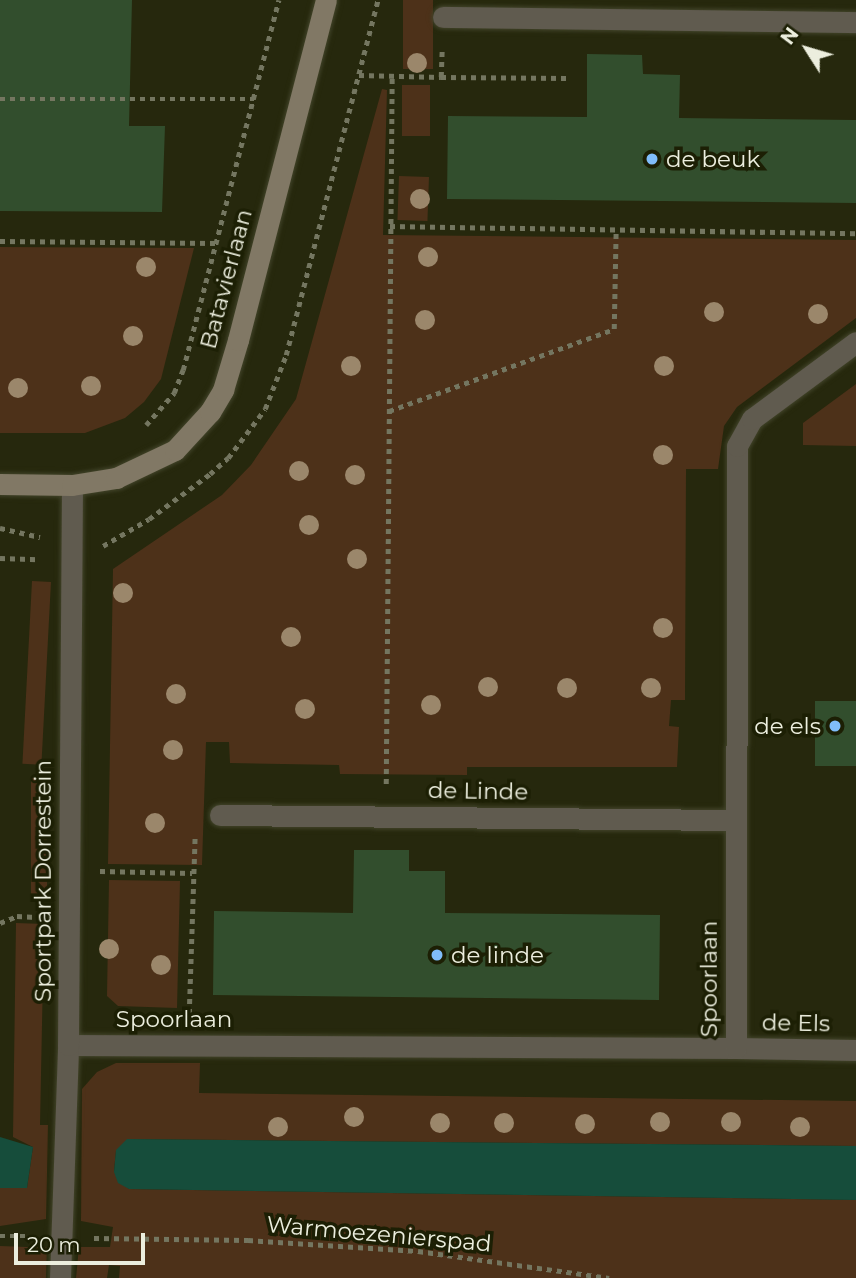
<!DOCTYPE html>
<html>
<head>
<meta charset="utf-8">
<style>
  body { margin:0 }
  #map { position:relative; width:856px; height:1278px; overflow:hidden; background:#26280d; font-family:Montserrat,sans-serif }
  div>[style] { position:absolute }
  .green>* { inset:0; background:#4d3119; transform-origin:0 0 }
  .water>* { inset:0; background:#164d3b }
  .building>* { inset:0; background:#324e2d; transform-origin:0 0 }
  .path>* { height:4.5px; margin-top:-2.25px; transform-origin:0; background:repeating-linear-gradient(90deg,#747660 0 5px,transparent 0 10px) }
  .roads { filter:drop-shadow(0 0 2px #42442a) drop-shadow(0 0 2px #42442a) }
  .lane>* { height:21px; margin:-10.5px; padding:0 10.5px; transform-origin:10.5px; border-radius:10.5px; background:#605b4f }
  .street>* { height:21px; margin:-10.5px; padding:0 10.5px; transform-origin:10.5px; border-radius:10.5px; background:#605b4f }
  .secondary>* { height:21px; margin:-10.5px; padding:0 10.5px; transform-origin:10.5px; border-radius:10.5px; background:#817865 }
  .trees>* { width:20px; height:20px; margin:-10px; border-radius:50%; background:#9b876b }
  .dots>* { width:19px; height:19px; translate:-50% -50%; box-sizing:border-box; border:4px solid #1c1f04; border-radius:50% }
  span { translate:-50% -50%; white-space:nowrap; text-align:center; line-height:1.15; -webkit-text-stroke:7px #1c1f04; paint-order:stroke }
  .poi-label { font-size:23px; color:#eceede }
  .left { translate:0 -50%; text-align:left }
  .right { translate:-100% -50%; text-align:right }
  .street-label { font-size:23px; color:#eceede }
  .north { position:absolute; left:772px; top:14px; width:70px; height:70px; -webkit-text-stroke:5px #1c1f04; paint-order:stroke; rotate:307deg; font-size:19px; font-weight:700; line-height:28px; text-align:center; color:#eceede }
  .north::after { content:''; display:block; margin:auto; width:24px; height:32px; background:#eceede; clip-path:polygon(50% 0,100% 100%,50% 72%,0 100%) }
  .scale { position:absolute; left:14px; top:1233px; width:131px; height:32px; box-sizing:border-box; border:4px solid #eceede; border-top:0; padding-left:9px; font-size:21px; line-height:24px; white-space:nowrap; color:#eceede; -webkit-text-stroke:5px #1c1f04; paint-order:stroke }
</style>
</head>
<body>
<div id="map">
  <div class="green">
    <div style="left:403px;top:0;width:30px;height:69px"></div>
    <div style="left:402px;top:85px;width:28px;height:51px"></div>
    <div style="clip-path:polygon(382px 89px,387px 90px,383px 235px,856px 240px,856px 318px,737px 407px,724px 426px,718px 469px,686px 469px,685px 700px,671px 700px,669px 726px,679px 727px,677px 767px,467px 767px,467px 775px,340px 774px,339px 765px,230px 763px,229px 742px,206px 742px,202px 865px,108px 864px,113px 569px,222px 495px,251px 465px,296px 399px)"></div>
    <div style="left:399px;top:176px;width:30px;height:44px;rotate:2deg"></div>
    <div style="clip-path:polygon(0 247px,194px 248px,161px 379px,144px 402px,125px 418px,85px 433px,0 433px)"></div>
    <div style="clip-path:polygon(856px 384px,856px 446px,803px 445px,803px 423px)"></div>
    <div style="left:32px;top:581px;width:19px;height:183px;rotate:3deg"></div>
    <div style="left:47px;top:778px;width:118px;height:16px;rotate:90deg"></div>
    <div style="clip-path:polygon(109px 880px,180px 881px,177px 1008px,118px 1006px,107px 996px)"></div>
    <div style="clip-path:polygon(16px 923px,44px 924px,40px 1125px,48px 1125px,46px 1219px,0 1226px,0 1188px,27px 1188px,33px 1147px,13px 1137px)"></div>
    <div style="clip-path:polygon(116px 1063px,200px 1063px,199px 1093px,856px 1101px,856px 1146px,128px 1139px,116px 1151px,114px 1171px,129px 1189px,856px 1200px,856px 1278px,119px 1278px,120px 1266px,109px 1265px,107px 1278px,76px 1278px,79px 1247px,110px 1247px,113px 1227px,81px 1221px,82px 1089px,97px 1072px)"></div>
    <div style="left:0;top:1246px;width:47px;height:32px;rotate:2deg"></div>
  </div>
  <div class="water">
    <div style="clip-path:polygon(0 1137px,33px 1147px,27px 1188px,0 1188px)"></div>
    <div style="clip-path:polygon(127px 1139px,856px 1146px,856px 1200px,129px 1189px,118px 1183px,114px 1172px,116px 1150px)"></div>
  </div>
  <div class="building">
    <div style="clip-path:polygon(0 0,132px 0,129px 126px,165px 126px,162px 212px,0 211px)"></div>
    <div style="clip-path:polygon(587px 54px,642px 55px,643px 74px,680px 75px,679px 118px,856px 120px,856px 203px,447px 199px,448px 116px,587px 117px)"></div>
    <div style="left:815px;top:701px;width:41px;height:65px"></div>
    <div style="clip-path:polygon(354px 850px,409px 850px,409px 871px,445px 871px,445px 913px,660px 915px,659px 1000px,213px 995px,214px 911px,353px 913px)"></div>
  </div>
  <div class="path">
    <div style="left:359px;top:75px;width:82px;rotate:1.4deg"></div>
    <div style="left:441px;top:77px;width:27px;rotate:-88deg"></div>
    <div style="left:441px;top:77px;width:125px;rotate:0.5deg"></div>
    <div style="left:0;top:99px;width:254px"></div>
    <div style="left:390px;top:226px;width:466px;rotate:0.9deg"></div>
    <div style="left:0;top:241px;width:215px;rotate:0.5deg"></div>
    <div style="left:389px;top:411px;width:239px;rotate:-20deg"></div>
    <div style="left:614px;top:329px;width:100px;rotate:-88.9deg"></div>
    <div style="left:146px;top:425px;width:43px;rotate:-48.8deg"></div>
    <div style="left:174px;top:393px;width:25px;rotate:-69deg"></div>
    <div style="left:183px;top:370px;width:382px;rotate:-75.5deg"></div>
    <div style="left:0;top:528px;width:41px;rotate:12.7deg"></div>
    <div style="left:103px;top:546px;width:53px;rotate:-30.4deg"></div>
    <div style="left:149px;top:519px;width:76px;rotate:-36.4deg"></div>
    <div style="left:210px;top:474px;width:24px;rotate:-42deg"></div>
    <div style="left:228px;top:458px;width:61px;rotate:-52.9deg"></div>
    <div style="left:265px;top:409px;width:58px;rotate:-68.7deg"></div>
    <div style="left:286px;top:355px;width:367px;rotate:-75.5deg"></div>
    <div style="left:0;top:558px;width:38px;rotate:2deg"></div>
    <div style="left:386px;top:784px;width:709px;rotate:-89.52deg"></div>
    <div style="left:100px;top:871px;width:92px;rotate:1.2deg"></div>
    <div style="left:0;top:923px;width:18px;rotate:-22deg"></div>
    <div style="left:17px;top:916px;width:19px;rotate:3deg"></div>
    <div style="left:189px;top:1014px;width:177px;rotate:-88.1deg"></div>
    <div style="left:0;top:1236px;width:30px"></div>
    <div style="left:94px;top:1238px;width:154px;rotate:0.7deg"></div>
    <div style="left:248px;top:1240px;width:170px;rotate:3.7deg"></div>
    <div style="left:418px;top:1251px;width:193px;rotate:8deg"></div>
  </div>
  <div class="roads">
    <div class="lane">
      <div style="left:736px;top:1048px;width:120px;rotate:1deg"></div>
    </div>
    <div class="street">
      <div style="left:443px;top:17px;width:413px;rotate:0.7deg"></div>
      <div style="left:220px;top:815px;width:515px;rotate:0.56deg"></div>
      <div style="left:68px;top:1045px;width:668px;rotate:0.26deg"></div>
      <div style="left:736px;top:1048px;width:602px;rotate:-89.9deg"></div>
      <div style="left:737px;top:446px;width:31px;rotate:-61deg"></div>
      <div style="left:752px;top:419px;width:129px;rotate:-36.5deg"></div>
      <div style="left:60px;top:1278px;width:233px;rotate:-88deg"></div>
      <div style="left:68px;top:1045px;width:560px;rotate:-89.59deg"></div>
    </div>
    <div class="secondary">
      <div style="left:0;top:484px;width:72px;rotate:0.8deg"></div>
      <div style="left:72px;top:485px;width:45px;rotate:-9deg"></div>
      <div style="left:116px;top:478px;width:65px;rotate:-25.4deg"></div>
      <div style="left:175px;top:450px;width:52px;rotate:-47.4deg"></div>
      <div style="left:210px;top:412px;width:26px;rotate:-59deg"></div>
      <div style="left:223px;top:390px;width:52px;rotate:-73.3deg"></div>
      <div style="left:238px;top:340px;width:351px;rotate:-75.5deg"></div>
    </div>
  </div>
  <div class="trees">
    <div style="left:417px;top:63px"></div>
    <div style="left:420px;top:199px"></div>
    <div style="left:428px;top:257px"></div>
    <div style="left:146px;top:267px"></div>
    <div style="left:714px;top:312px"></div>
    <div style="left:818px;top:314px"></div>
    <div style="left:425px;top:320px"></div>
    <div style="left:133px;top:336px"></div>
    <div style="left:351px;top:366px"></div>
    <div style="left:664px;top:366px"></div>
    <div style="left:91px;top:386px"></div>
    <div style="left:18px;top:388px"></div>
    <div style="left:663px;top:455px"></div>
    <div style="left:299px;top:471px"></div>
    <div style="left:355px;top:475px"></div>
    <div style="left:309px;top:525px"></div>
    <div style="left:357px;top:559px"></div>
    <div style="left:123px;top:593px"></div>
    <div style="left:663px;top:628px"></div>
    <div style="left:291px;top:637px"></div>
    <div style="left:488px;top:687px"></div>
    <div style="left:567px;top:688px"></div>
    <div style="left:651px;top:688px"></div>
    <div style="left:176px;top:694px"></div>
    <div style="left:431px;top:705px"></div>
    <div style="left:305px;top:709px"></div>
    <div style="left:173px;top:750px"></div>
    <div style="left:155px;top:823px"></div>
    <div style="left:109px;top:949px"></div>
    <div style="left:161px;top:965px"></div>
    <div style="left:354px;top:1117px"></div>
    <div style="left:660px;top:1122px"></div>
    <div style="left:731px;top:1122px"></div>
    <div style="left:440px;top:1123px"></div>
    <div style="left:504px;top:1123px"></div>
    <div style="left:585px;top:1124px"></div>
    <div style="left:278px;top:1127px"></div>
    <div style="left:800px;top:1127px"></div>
  </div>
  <div class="dots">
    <div style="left:652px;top:159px;background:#80bdfa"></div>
    <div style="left:835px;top:726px;background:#80bdfa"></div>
    <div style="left:437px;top:955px;background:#80bdfa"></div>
  </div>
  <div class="poi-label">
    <span class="left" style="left:666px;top:159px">de beuk</span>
    <span class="right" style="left:821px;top:726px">de els</span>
    <span class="left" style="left:451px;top:955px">de linde</span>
  </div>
  <div class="street-label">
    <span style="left:226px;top:279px;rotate:-75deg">Batavierlaan</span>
    <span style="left:478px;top:791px;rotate:1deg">de Linde</span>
    <span style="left:43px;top:881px;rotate:-90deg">Sportpark Dorrestein</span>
    <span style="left:709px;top:979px;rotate:-90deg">Spoorlaan</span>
    <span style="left:174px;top:1019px">Spoorlaan</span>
    <span style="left:796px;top:1023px;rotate:1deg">de Els</span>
    <span style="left:379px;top:1234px;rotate:5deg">Warmoezenierspad</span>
  </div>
  <div class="north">N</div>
  <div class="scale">20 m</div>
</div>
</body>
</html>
